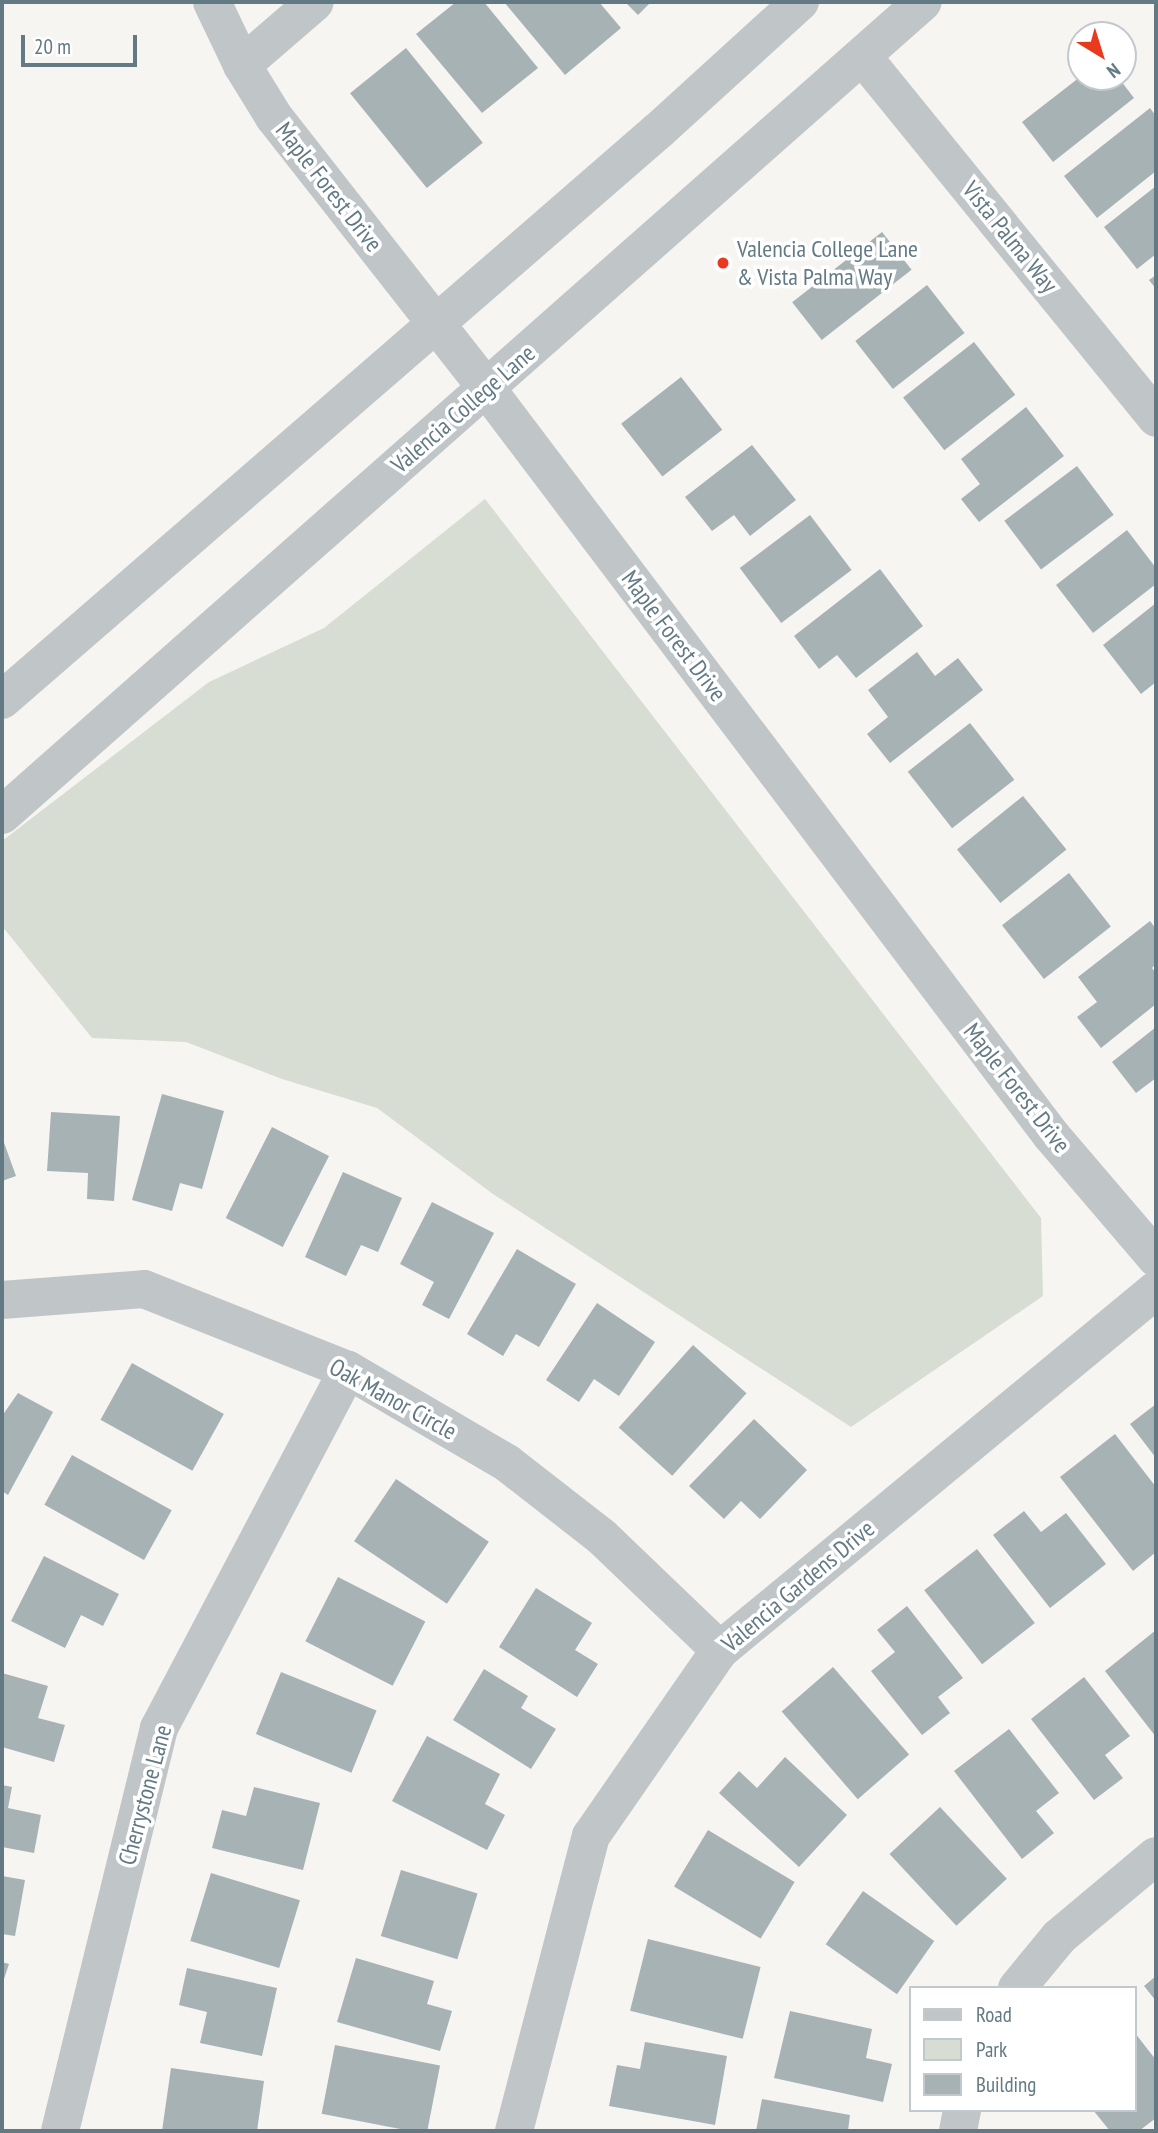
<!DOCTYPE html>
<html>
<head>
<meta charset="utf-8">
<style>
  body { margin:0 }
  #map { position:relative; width:1158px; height:2133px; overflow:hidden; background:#f6f5f2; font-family:"PT Sans Narrow",sans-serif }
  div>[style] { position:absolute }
  .green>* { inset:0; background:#d8ddd3 }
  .building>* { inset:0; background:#a7b2b5; transform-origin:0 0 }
  .minor>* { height:38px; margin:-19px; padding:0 19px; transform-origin:19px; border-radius:19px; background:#c0c6c8 }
  .dots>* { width:19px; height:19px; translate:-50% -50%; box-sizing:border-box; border:4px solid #fff; border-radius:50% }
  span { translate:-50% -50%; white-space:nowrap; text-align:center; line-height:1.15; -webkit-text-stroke:7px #fff; paint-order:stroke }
  .street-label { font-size:24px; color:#637984 }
  .poi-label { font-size:24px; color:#637984 }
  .left { translate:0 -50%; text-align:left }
  .frame { position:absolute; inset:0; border:4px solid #637984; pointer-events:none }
  .legend { position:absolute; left:909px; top:1986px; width:228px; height:126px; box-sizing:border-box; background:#fff; border:2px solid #c1c9ce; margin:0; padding:9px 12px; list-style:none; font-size:21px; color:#637984 }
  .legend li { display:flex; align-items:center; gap:14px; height:35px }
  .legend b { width:35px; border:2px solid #c1c9ce }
  .north { position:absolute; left:1067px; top:21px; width:70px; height:70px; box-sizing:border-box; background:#fff; border:2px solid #c1c9ce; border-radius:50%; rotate:142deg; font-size:19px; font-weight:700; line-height:28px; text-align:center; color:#637984 }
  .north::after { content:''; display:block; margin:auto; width:24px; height:32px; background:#ea3a1e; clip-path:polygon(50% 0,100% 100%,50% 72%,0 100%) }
  .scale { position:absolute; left:21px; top:35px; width:116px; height:32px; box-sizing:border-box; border:4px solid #637984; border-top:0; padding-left:9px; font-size:21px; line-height:24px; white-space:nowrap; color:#637984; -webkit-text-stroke:5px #fff; paint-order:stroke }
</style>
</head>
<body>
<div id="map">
  <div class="green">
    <div style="clip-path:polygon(485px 499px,1041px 1218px,1043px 1296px,851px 1427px,493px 1194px,377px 1108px,282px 1079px,186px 1042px,92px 1038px,2px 926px,2px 841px,209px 682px,324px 628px)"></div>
  </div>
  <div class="building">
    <div style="clip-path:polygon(456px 2px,484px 2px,538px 68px,482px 113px,416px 34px)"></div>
    <div style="clip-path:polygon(504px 2px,599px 2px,621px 28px,565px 75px)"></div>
    <div style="clip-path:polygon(625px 2px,651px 2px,638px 15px)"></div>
    <div style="left:406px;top:48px;width:122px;height:72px;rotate:51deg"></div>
    <div style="clip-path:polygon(1080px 77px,1118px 77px,1134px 98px,1053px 162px,1022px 122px)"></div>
    <div style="clip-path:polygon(1150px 108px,1156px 116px,1156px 171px,1097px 218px,1064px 176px)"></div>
    <div style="clip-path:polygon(1156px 186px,1156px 254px,1137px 269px,1104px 227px)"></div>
    <div style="left:882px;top:232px;width:48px;height:114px;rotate:52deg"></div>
    <div style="clip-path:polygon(1156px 275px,1156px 289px,1149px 280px)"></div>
    <div style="left:927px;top:285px;width:61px;height:91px;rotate:52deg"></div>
    <div style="left:974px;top:342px;width:67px;height:90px;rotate:52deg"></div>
    <div style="left:681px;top:377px;width:67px;height:76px;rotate:52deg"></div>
    <div style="clip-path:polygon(1026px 407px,1064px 456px,979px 522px,961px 499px,980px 484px,961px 459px)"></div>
    <div style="clip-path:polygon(752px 445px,796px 500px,750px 536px,734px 515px,712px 531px,685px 497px)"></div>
    <div style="left:1077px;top:466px;width:61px;height:91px;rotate:53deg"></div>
    <div style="left:810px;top:515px;width:69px;height:88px;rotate:53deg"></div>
    <div style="clip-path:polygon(1127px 530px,1156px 568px,1156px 584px,1093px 633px,1056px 585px)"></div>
    <div style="clip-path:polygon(880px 569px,923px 626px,856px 678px,837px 655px,819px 669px,794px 636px)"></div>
    <div style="clip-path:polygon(1156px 603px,1156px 682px,1141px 694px,1103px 645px)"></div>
    <div style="clip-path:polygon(917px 652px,935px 676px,958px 658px,983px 690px,890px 763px,867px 734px,888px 717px,868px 690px)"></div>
    <div style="left:970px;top:723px;width:72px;height:79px;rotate:52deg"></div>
    <div style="left:1023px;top:796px;width:69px;height:85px;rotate:51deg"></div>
    <div style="left:1069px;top:873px;width:68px;height:85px;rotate:52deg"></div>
    <div style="clip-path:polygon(1150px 921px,1156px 929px,1156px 964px,1152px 968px,1156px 973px,1156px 1004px,1101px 1048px,1077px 1017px,1097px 1002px,1078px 977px)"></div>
    <div style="clip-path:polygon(1156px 1027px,1156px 1078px,1136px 1093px,1112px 1062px)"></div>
    <div style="clip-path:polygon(162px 1094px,224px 1111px,202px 1189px,180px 1183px,172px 1211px,132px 1200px)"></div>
    <div style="clip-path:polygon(51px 1112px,120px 1116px,114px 1201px,87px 1199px,88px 1173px,47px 1171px)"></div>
    <div style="left:272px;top:1127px;width:64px;height:102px;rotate:27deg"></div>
    <div style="clip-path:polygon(2px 1137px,16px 1176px,2px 1181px)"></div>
    <div style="clip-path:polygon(343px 1172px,402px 1198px,378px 1252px,361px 1245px,346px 1276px,305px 1257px)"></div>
    <div style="clip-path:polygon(432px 1202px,494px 1233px,449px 1319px,422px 1305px,434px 1282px,400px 1264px)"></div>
    <div style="clip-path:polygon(517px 1249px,576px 1284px,539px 1347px,516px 1334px,503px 1356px,467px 1334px)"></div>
    <div style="clip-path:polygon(597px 1303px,655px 1342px,619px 1396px,594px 1379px,579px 1402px,546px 1380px)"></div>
    <div style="left:693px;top:1345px;width:72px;height:111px;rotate:42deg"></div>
    <div style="left:132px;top:1363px;width:105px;height:65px;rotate:29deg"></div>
    <div style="clip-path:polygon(18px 1393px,53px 1412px,8px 1495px,2px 1491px,2px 1416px)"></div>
    <div style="clip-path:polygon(1156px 1404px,1156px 1458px,1130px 1424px)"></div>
    <div style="clip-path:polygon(754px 1419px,807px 1470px,760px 1519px,741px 1501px,724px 1519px,689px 1486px)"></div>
    <div style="clip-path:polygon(1115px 1434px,1156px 1487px,1156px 1552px,1133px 1571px,1060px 1477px)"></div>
    <div style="left:72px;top:1455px;width:114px;height:57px;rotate:29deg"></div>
    <div style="left:396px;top:1479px;width:112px;height:75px;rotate:34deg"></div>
    <div style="clip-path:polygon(1024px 1511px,1041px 1532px,1066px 1513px,1106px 1564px,1050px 1608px,993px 1535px)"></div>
    <div style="left:977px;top:1549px;width:94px;height:67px;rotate:52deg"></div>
    <div style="clip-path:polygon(44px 1556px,119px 1594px,103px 1626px,81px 1615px,65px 1648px,11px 1621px)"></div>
    <div style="left:338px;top:1577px;width:98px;height:72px;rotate:27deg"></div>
    <div style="clip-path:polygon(536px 1588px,592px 1623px,575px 1650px,598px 1664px,577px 1697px,499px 1647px)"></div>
    <div style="clip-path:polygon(907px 1606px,963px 1678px,938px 1697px,950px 1713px,922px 1735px,871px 1671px,895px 1652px,877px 1630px)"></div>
    <div style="clip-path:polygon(1156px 1630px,1156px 1737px,1105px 1671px)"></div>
    <div style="left:833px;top:1667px;width:116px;height:68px;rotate:49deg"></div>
    <div style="clip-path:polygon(484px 1669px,528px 1696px,521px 1708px,556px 1729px,531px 1769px,453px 1720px)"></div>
    <div style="left:281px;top:1672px;width:103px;height:67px;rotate:22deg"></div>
    <div style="clip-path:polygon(2px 1673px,48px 1686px,38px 1718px,65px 1725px,54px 1762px,2px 1747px)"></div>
    <div style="clip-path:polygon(1084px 1677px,1130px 1736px,1105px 1755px,1123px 1778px,1094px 1800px,1031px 1719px)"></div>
    <div style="clip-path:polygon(1009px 1729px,1059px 1793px,1036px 1811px,1054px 1833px,1022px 1859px,954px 1771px)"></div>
    <div style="clip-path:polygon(427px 1736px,500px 1774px,485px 1804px,505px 1815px,487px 1850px,392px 1801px)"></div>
    <div style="clip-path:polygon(785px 1757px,847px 1815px,799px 1867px,719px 1793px,739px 1771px,757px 1788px)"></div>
    <div style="clip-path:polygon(2px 1785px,12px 1787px,8px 1808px,41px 1815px,34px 1853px,2px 1847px)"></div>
    <div style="clip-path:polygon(254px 1787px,320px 1803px,303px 1870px,212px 1848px,222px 1810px,246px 1816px)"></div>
    <div style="left:940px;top:1807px;width:98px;height:69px;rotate:47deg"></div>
    <div style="left:708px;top:1830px;width:101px;height:66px;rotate:31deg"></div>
    <div style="left:401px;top:1870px;width:80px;height:69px;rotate:17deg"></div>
    <div style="left:211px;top:1873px;width:93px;height:71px;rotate:17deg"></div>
    <div style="clip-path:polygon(2px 1876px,25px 1880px,15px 1936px,2px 1934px)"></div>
    <div style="left:863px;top:1891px;width:87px;height:65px;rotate:35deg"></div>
    <div style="left:648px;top:1939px;width:116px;height:74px;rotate:14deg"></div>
    <div style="clip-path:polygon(356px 1958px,434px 1981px,427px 2004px,452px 2011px,440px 2051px,337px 2022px)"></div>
    <div style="clip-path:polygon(2px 1962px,9px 1964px,2px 1985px)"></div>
    <div style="clip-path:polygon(187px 1968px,277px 1988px,262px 2056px,200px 2043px,207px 2012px,179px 2005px)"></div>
    <div style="clip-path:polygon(1156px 1976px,1156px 2001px,1144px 1986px)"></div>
    <div style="clip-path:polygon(790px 2011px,872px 2029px,866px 2058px,892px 2064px,883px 2102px,774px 2078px)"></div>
    <div style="clip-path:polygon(1135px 2033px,1156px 2060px,1156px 2118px,1139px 2131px,1110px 2131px,1093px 2110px,1135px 2110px)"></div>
    <div style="clip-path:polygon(645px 2042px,727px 2056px,715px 2125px,609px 2106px,617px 2065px,640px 2069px)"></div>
    <div style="left:335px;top:2045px;width:107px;height:70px;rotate:11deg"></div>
    <div style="clip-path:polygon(171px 2068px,264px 2081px,257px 2131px,162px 2131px)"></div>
    <div style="clip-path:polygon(762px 2099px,850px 2115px,848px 2131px,756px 2131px)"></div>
  </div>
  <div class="minor">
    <div style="left:212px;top:2px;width:70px;rotate:64.5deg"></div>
    <div style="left:242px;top:65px;width:61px;rotate:58.4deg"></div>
    <div style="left:274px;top:117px;width:345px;rotate:51.9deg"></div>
    <div style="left:487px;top:389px;width:935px;rotate:52.91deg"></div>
    <div style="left:1051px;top:1135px;width:162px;rotate:49.5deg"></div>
    <div style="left:863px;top:57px;width:465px;rotate:50.9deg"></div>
    <div style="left:242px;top:65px;width:96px;rotate:-40.8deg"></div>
    <div style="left:2px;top:700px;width:868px;rotate:-40.94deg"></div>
    <div style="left:658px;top:131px;width:192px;rotate:-42.3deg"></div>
    <div style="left:2px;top:815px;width:1228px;rotate:-41.44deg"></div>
    <div style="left:2px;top:1300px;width:142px;rotate:-4.4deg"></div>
    <div style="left:144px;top:1289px;width:219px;rotate:21.7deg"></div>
    <div style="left:348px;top:1370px;width:184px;rotate:30.3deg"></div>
    <div style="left:507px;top:1463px;width:120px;rotate:37.9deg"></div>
    <div style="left:602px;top:1537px;width:163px;rotate:43.8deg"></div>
    <div style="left:1017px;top:1988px;width:66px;rotate:-50.5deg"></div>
    <div style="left:1059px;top:1937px;width:126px;rotate:-39.9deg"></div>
    <div style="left:60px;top:2131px;width:415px;rotate:-76.2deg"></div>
    <div style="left:159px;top:1728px;width:405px;rotate:-62.2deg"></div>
    <div style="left:514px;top:2131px;width:305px;rotate:-75.4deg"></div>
    <div style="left:591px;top:1836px;width:226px;rotate:-55.3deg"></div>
    <div style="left:720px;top:1650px;width:565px;rotate:-39.55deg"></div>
    <div style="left:958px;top:2131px;width:21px;rotate:-79deg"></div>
  </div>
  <div class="dots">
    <div style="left:723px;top:263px;background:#ea3a1e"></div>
  </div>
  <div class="street-label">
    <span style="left:329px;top:187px;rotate:52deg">Maple Forest Drive</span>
    <span style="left:1010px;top:237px;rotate:51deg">Vista Palma Way</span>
    <span style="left:463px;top:409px;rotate:-41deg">Valencia College Lane</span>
    <span style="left:674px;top:636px;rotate:53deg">Maple Forest Drive</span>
    <span style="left:1017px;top:1088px;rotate:52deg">Maple Forest Drive</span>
    <span style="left:393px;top:1399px;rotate:29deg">Oak Manor Circle</span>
    <span style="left:798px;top:1586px;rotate:-40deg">Valencia Gardens Drive</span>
    <span style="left:145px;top:1795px;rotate:-75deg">Cherrystone Lane</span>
  </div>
  <div class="poi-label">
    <span class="left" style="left:737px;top:263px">Valencia College Lane<br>&amp; Vista Palma Way</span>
  </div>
  <div class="frame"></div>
  <ul class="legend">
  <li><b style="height:9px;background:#c0c6c8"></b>Road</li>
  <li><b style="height:19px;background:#d8ddd3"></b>Park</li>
  <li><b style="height:19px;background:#a7b2b5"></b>Building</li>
  </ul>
  <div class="north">N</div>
  <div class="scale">20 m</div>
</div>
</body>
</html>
